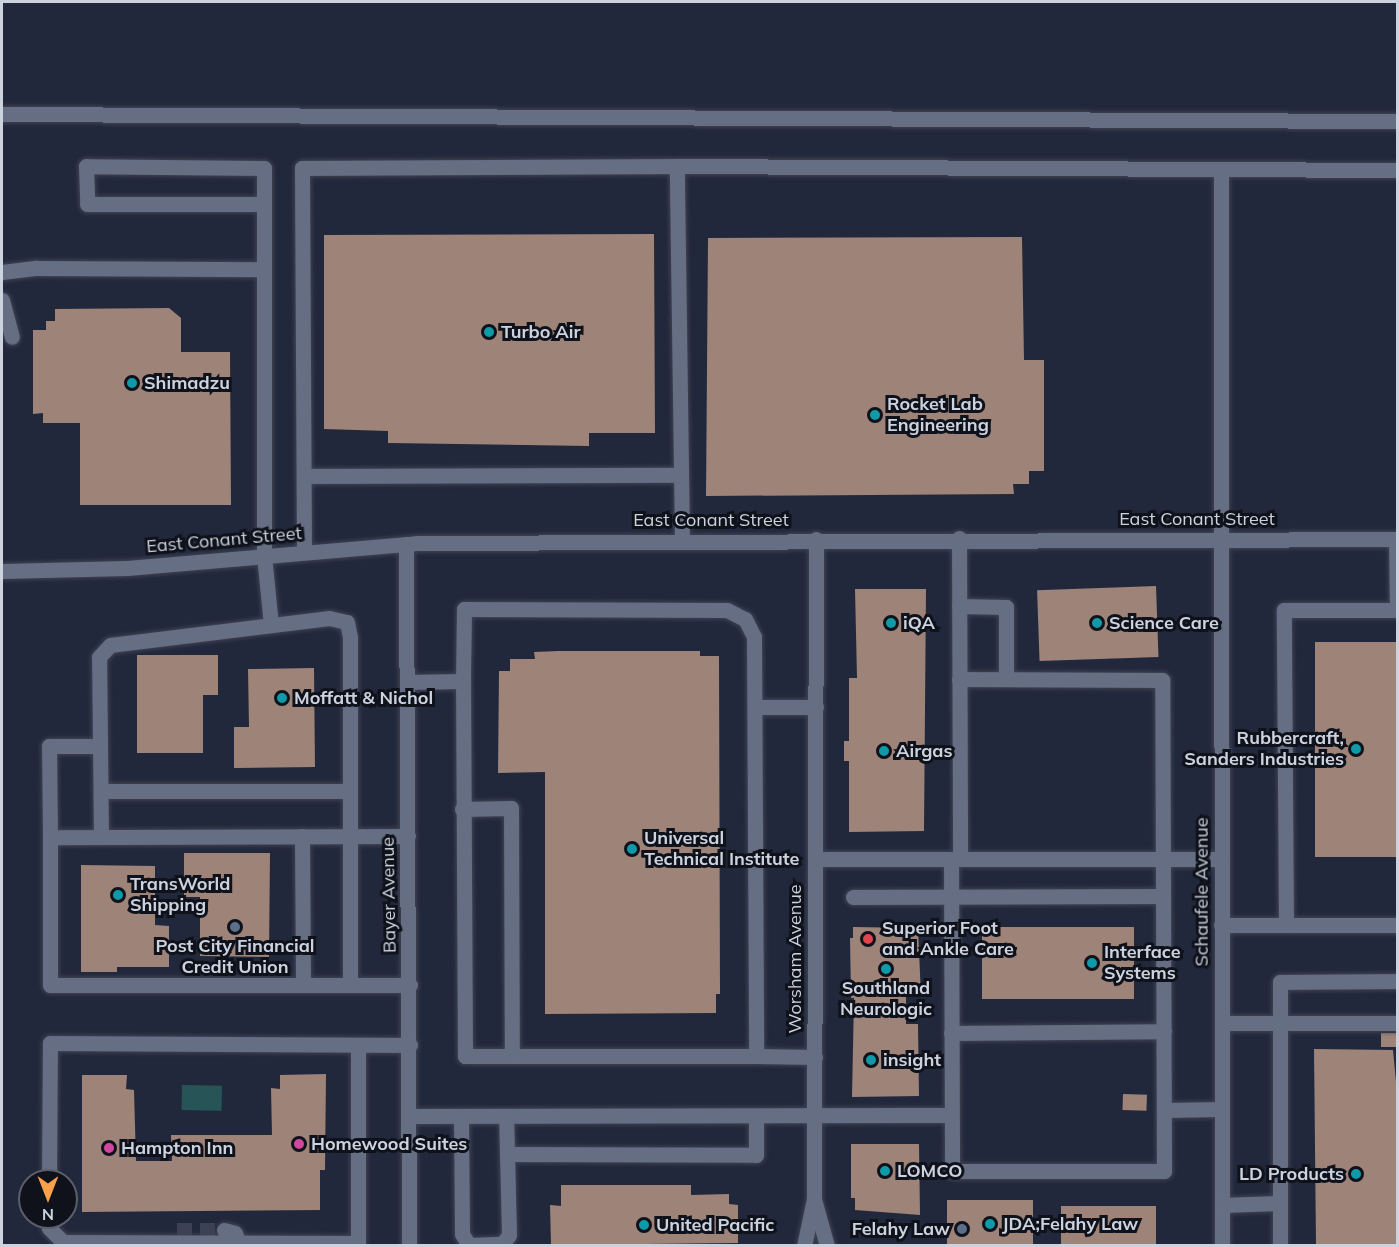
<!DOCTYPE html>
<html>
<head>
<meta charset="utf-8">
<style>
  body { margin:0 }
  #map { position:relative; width:1399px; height:1247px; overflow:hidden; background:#22283c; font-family:Mulish,sans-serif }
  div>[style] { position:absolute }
  .water>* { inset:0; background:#275557; transform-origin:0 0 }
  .building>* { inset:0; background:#9e8379; transform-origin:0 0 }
  .minor-tunnel>* { height:15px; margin-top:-7.5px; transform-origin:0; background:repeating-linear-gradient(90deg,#3c4254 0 15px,transparent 0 23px) }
  .roads { filter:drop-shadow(0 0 2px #3e4353) drop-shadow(0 0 2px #3e4353) }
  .minor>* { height:15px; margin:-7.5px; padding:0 7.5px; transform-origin:7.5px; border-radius:7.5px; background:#666e84 }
  .dots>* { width:16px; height:16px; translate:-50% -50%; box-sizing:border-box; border:3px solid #0f121a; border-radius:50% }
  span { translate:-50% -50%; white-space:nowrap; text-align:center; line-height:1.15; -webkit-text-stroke:6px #0f121a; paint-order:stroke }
  .poi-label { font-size:18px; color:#cdd2df; font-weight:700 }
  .left { translate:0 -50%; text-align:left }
  .right { translate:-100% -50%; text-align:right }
  .street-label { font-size:18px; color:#cdd2df }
  .frame { position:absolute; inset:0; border:3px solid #cdd2df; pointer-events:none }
  .north { position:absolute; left:18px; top:1169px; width:60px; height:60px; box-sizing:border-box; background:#0f121a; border:2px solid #5b5f69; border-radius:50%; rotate:180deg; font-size:16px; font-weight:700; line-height:24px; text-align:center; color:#cdd2df }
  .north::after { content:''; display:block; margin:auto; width:21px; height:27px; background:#f8a14a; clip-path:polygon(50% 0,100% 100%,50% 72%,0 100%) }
</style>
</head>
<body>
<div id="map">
  <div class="water">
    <div style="left:182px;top:1085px;width:40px;height:25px;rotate:1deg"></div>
  </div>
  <div class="building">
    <div style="clip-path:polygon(654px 234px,655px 433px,589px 433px,589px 446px,388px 443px,388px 431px,324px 429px,324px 235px)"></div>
    <div style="clip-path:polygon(1022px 237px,1024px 360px,1044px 360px,1044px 471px,1029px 471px,1029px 484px,1013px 484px,1014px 494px,706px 496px,708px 238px)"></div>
    <div style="clip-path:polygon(169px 308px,181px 318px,181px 352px,230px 352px,231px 505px,80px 505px,80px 423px,43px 423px,43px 413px,33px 414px,33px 330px,46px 330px,46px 321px,55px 321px,55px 309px)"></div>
    <div style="left:1156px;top:586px;width:71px;height:119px;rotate:88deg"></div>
    <div style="clip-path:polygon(855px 589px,926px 589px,924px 831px,849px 832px,849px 761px,844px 761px,844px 741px,849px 741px,849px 678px,857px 678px)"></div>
    <div style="left:1315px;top:642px;width:83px;height:215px"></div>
    <div style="clip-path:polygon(559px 651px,700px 651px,700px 656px,719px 656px,720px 994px,716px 994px,716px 1013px,545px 1014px,545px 772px,498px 773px,499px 671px,510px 671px,510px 659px,535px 659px,534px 652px)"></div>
    <div style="clip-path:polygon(137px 655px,218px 655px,218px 695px,203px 695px,203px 753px,137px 753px)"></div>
    <div style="clip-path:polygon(314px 668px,315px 767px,234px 768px,234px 727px,249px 727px,248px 669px)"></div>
    <div style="clip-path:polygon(184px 853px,270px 853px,269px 957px,200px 956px,200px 897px,184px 897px)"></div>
    <div style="clip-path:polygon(81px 865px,155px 866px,155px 925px,169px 926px,169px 967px,117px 967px,117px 972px,81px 972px)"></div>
    <div style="clip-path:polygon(853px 927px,918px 928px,921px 996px,906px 996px,906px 1024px,918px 1024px,919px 1096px,852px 1097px,854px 998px,851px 998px,850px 938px,853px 938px)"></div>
    <div style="left:982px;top:927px;width:152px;height:72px"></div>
    <div style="left:1381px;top:1033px;width:15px;height:14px"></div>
    <div style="clip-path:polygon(1314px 1049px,1393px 1050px,1398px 1103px,1398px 1245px,1316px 1245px)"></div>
    <div style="clip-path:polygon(326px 1074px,325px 1170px,320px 1170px,320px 1210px,82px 1212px,82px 1075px,127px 1075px,126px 1089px,134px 1090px,136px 1161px,172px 1161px,171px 1135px,272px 1135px,271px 1088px,280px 1089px,280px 1075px)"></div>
    <div style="left:1123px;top:1094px;width:24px;height:16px;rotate:2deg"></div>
    <div style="clip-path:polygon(851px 1144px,919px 1144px,920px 1215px,855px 1210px,855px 1198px,851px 1198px)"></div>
    <div style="clip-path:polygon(561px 1185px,691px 1185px,691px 1195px,729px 1194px,729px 1204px,738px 1205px,738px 1243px,551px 1245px,550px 1205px,561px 1206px)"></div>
    <div style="left:1033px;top:1200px;width:45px;height:86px;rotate:90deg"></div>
    <div style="left:1061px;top:1206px;width:95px;height:39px"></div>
  </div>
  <div class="minor-tunnel">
    <div style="left:177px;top:1230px;width:47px"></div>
  </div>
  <div class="roads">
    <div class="minor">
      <div style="left:2px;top:114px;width:1396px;rotate:0.29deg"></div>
      <div style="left:1221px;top:170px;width:1076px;rotate:89.95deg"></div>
      <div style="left:264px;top:204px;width:36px;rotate:-90deg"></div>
      <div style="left:264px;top:168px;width:178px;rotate:-179.4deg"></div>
      <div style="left:86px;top:166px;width:38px;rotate:88deg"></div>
      <div style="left:87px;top:204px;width:177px"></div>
      <div style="left:264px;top:204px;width:351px;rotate:90deg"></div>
      <div style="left:264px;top:555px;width:70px;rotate:84.3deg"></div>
      <div style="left:2px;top:272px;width:35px;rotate:-7deg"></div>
      <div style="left:37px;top:268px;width:227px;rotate:0.3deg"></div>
      <div style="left:2px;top:300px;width:38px;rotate:75deg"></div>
      <div style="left:304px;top:476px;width:377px;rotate:-0.2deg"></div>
      <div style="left:959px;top:538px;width:321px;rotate:89.8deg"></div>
      <div style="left:1396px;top:539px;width:71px;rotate:89.2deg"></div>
      <div style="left:682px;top:540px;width:374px;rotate:-90.8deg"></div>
      <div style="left:677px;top:166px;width:721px;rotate:0.32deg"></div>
      <div style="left:406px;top:544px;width:702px;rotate:89.76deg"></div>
      <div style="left:304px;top:552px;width:384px;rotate:-90.3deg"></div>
      <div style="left:302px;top:168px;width:375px;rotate:-0.3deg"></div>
      <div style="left:2px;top:571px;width:125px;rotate:-1.4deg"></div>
      <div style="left:127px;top:568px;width:291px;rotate:-4.9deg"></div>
      <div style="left:417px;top:543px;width:981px;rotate:-0.23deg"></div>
      <div style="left:959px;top:606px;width:47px;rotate:1.2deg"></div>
      <div style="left:1006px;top:607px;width:72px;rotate:90deg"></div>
      <div style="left:407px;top:682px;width:56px;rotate:-1deg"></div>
      <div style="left:463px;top:681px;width:72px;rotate:-89.2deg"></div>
      <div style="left:464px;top:609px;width:263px;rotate:0.2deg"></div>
      <div style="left:727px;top:610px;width:20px;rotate:27deg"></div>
      <div style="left:745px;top:619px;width:20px;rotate:63deg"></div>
      <div style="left:754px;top:637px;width:419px;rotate:89.7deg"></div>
      <div style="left:756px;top:1056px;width:291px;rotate:180deg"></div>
      <div style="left:465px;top:1056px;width:375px;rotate:-90.3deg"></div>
      <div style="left:756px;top:707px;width:60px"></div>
      <div style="left:101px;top:791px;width:249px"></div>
      <div style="left:462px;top:809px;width:49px;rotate:-1.2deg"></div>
      <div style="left:511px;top:808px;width:248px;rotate:89.8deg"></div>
      <div style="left:302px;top:836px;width:149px;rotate:89.6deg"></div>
      <div style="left:408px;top:836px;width:358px;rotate:179.8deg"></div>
      <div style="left:50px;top:837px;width:148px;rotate:90deg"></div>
      <div style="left:50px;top:985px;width:360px"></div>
      <div style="left:50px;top:837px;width:91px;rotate:-90.6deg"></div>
      <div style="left:49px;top:746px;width:51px"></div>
      <div style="left:101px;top:837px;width:180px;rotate:-90.6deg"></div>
      <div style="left:99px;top:657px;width:16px;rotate:-47deg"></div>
      <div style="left:110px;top:645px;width:221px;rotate:-7deg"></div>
      <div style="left:329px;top:618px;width:18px;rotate:13deg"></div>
      <div style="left:347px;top:622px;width:15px;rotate:79deg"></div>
      <div style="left:350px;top:637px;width:348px;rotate:90deg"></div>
      <div style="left:815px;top:859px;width:406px"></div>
      <div style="left:951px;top:859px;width:312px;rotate:89.8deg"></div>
      <div style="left:952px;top:1171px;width:212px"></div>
      <div style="left:1164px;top:1171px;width:491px;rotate:-90.2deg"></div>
      <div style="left:1162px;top:680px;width:203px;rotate:-179.7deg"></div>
      <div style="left:853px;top:897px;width:310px;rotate:-0.2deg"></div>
      <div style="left:1221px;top:925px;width:177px"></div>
      <div style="left:1286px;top:925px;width:315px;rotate:-90.4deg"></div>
      <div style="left:1284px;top:610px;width:114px"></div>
      <div style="left:1222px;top:1023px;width:176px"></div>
      <div style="left:951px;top:1033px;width:213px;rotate:-0.5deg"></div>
      <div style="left:756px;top:1056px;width:59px;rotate:1deg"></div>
      <div style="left:1164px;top:1110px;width:58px;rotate:-1deg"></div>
      <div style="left:409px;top:1116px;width:542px;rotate:-0.11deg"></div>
      <div style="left:461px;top:1116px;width:118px;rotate:89.5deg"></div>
      <div style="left:462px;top:1234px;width:13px;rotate:58deg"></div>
      <div style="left:469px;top:1245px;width:33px;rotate:-2deg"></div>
      <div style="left:502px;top:1244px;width:11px;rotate:-52deg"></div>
      <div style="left:509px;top:1235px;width:119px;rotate:-91.4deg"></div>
      <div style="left:507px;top:1154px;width:249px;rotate:0.2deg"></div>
      <div style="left:756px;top:1155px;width:39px;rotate:-90deg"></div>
      <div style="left:49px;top:1181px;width:138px;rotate:-89.6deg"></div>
      <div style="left:50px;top:1043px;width:360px;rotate:0.3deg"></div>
      <div style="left:814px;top:1199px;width:49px;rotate:74.5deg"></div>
      <div style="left:1222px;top:1205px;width:58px;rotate:-2deg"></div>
      <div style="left:49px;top:1217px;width:11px;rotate:90deg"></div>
      <div style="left:49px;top:1228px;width:20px;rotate:45deg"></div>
      <div style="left:63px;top:1242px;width:295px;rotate:0.2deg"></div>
      <div style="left:358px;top:1243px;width:198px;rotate:-90deg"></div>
      <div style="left:224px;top:1230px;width:11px;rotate:15deg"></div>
      <div style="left:235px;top:1233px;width:14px;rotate:69deg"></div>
      <div style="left:804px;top:1246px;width:48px;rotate:-78deg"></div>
      <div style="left:814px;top:1199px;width:660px;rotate:-89.83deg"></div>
      <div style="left:1280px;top:1246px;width:264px;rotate:-90deg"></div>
      <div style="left:1280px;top:982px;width:118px;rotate:-0.5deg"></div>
    </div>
  </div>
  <div class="dots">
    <div style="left:489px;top:332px;background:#0f9aa8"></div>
    <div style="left:132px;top:383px;background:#0f9aa8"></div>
    <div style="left:875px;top:415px;background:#0f9aa8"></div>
    <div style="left:891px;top:623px;background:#0f9aa8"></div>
    <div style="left:1097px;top:623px;background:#0f9aa8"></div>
    <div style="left:282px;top:698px;background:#0f9aa8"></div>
    <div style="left:1356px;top:749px;background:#0f9aa8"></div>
    <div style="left:884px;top:751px;background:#0f9aa8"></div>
    <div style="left:632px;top:849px;background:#0f9aa8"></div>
    <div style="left:118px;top:895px;background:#0f9aa8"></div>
    <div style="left:235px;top:927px;background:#5c6f8a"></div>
    <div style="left:868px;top:939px;background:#e0444e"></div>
    <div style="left:1092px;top:963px;background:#0f9aa8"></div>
    <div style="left:886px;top:969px;background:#0f9aa8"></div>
    <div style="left:871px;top:1060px;background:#0f9aa8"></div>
    <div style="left:299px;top:1144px;background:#d1479c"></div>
    <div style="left:109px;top:1148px;background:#d1479c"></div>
    <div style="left:885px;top:1171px;background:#0f9aa8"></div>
    <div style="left:1356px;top:1174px;background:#0f9aa8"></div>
    <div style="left:990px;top:1224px;background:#0f9aa8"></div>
    <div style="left:644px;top:1225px;background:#0f9aa8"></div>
    <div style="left:962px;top:1229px;background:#5c6f8a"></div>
  </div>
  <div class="poi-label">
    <span class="left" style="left:501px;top:332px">Turbo Air</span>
    <span class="left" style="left:144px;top:383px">Shimadzu</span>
    <span class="left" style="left:887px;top:415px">Rocket Lab<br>Engineering</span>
    <span class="left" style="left:903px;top:623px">iQA</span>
    <span class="left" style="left:1109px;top:623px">Science Care</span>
    <span class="left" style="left:294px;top:698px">Moffatt &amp; Nichol</span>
    <span class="right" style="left:1344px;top:749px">Rubbercraft,<br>Sanders Industries</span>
    <span class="left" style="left:896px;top:751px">Airgas</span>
    <span class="left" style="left:644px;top:849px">Universal<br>Technical Institute</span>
    <span class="left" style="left:130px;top:895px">TransWorld<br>Shipping</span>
    <span class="left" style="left:882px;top:939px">Superior Foot<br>and Ankle Care</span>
    <span style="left:235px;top:957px">Post City Financial<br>Credit Union</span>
    <span class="left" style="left:1104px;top:963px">Interface<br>Systems</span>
    <span style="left:886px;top:999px">Southland<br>Neurologic</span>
    <span class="left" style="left:883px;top:1060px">insight</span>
    <span class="left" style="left:311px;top:1144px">Homewood Suites</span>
    <span class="left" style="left:121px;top:1148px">Hampton Inn</span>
    <span class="left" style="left:897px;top:1171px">LOMCO</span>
    <span class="right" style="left:1344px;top:1174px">LD Products</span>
    <span class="left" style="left:1002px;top:1224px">JDA;Felahy Law</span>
    <span class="left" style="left:656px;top:1225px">United Pacific</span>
    <span class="right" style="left:950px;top:1229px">Felahy Law</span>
  </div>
  <div class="street-label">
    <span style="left:1197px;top:519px">East Conant Street</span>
    <span style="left:711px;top:520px">East Conant Street</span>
    <span style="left:224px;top:540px;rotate:-5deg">East Conant Street</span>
    <span style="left:1202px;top:892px;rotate:-90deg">Schaufele Avenue</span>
    <span style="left:389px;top:895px;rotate:-91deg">Bayer Avenue</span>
    <span style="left:795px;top:959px;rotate:-90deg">Worsham Avenue</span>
  </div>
  <div class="frame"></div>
  <div class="north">N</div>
</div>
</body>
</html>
